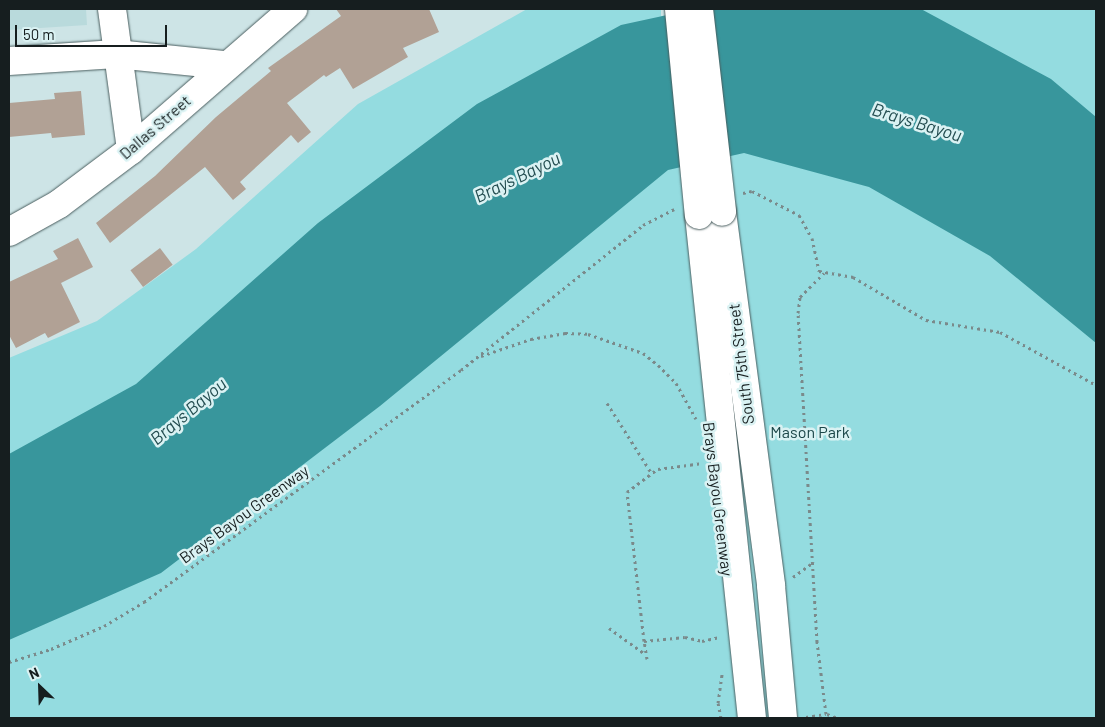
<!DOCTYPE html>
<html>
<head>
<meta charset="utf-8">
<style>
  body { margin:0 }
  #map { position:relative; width:1105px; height:727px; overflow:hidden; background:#cde4e6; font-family:Barlow,sans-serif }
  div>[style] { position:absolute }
  .built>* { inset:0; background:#b9dadc }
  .green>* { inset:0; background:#94dce0 }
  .water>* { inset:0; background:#38969c }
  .building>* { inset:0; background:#b1a195; transform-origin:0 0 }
  .path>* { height:3px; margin-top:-1.5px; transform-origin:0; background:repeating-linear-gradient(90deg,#7a8a8b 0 2.5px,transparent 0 6.5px) }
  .roads { filter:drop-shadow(0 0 1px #4a5e5f) drop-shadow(0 0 1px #4a5e5f) }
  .minor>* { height:28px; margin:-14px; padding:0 14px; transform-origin:14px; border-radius:14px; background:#fff }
  .major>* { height:28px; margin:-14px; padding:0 14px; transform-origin:14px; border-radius:14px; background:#fff }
  .bridges { filter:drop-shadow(0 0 1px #4a5e5f) drop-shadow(0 0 1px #4a5e5f) }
  .major-bridge>* { height:28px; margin:-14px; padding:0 14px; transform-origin:14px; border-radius:14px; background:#fff }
  span { translate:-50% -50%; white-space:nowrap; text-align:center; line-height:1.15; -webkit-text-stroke:5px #daf2f3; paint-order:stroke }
  .street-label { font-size:16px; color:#161e1f }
  .park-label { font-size:16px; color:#1c4749 }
  .water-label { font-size:18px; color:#234d50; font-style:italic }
  .frame { position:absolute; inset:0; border:10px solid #161e1f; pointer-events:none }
  .north { position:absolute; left:15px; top:662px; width:50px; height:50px; -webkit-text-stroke:4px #daf2f3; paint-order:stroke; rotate:336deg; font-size:14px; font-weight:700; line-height:20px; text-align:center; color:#161e1f }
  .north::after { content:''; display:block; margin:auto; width:18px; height:22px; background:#161e1f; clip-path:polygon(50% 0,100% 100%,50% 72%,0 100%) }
  .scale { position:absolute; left:15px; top:25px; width:152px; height:22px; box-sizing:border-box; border:2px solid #161e1f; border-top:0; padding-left:6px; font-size:15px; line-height:18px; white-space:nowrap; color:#161e1f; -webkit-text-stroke:4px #daf2f3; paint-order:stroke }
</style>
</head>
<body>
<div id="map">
  <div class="built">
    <div style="clip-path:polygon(9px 9px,86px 9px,87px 25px,9px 30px)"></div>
  </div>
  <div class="green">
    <div style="clip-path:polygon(527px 9px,661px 9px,661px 16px,729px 9px,1096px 9px,1096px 718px,9px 718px,9px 358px,97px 321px,196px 249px,358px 104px)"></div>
  </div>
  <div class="water">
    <div style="clip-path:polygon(695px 9px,921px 9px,1051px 79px,1096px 117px,1096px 343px,990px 256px,869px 187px,744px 153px,668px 170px,380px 406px,161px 573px,9px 640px,9px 454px,136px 384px,318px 223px,477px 104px,621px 25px)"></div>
  </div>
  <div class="building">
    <div style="clip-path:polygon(336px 9px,429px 9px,439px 32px,403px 48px,408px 57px,353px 89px,340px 68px,326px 77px,324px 75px,287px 103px,311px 132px,298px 143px,291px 135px,240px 182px,246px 189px,233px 200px,205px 167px,110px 243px,96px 223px,155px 176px,216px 117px,271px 71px,268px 68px,341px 16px)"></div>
    <div style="clip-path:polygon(81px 91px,85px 135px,52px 138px,51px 133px,9px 137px,9px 103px,55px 99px,54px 93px)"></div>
    <div style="clip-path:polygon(78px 238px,93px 267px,61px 283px,80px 322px,48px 338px,45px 333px,16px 348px,9px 335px,9px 282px,58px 259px,53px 251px)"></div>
    <div style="left:160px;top:248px;width:21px;height:37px;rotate:53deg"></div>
  </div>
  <div class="path">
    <div style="left:743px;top:193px;width:9px;rotate:-13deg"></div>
    <div style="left:752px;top:191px;width:53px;rotate:27.1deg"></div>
    <div style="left:799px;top:215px;width:26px;rotate:61deg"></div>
    <div style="left:812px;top:238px;width:34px;rotate:78deg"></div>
    <div style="left:819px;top:271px;width:35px;rotate:10deg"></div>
    <div style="left:853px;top:277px;width:85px;rotate:30.5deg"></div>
    <div style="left:926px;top:320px;width:75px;rotate:9.2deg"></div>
    <div style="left:1000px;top:332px;width:110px;rotate:28.9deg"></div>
    <div style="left:481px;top:356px;width:53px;rotate:-18.8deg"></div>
    <div style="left:531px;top:339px;width:35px;rotate:-10deg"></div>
    <div style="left:565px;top:333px;width:23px;rotate:2deg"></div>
    <div style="left:588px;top:334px;width:58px;rotate:19.1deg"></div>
    <div style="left:643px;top:353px;width:19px;rotate:39deg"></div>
    <div style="left:658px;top:365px;width:25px;rotate:45deg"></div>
    <div style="left:676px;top:383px;width:41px;rotate:60.9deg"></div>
    <div style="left:607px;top:403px;width:84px;rotate:57.6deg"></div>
    <div style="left:793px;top:577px;width:26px;rotate:-36deg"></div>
    <div style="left:609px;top:628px;width:44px;rotate:35.8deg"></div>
    <div style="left:644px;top:641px;width:150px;rotate:-96.5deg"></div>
    <div style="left:627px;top:492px;width:39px;rotate:-37deg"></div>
    <div style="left:658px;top:469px;width:45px;rotate:-7.6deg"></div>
    <div style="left:647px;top:659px;width:18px;rotate:-99deg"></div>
    <div style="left:644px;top:641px;width:41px;rotate:-5.6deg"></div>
    <div style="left:685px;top:637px;width:17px;rotate:13deg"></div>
    <div style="left:702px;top:641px;width:18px;rotate:-13deg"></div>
    <div style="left:9px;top:662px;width:44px;rotate:-17.2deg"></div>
    <div style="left:51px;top:649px;width:58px;rotate:-23.5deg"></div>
    <div style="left:104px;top:626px;width:47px;rotate:-31deg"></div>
    <div style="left:144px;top:602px;width:393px;rotate:-36.2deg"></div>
    <div style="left:461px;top:370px;width:233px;rotate:-38.5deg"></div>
    <div style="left:643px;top:225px;width:35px;rotate:-27deg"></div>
    <div style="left:827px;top:714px;width:12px;rotate:20deg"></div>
    <div style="left:806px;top:717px;width:20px;rotate:-9deg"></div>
    <div style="left:826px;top:714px;width:73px;rotate:-97.1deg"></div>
    <div style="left:817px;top:642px;width:330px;rotate:-93.3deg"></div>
    <div style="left:798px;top:313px;width:16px;rotate:-83deg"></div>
    <div style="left:800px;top:297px;width:34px;rotate:-45deg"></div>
    <div style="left:721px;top:718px;width:15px;rotate:-101deg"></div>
    <div style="left:718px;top:703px;width:30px;rotate:-82deg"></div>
  </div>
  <div class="roads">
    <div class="minor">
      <div style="left:112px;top:9px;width:142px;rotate:82.3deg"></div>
      <div style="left:9px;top:61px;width:107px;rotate:-3.7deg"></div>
      <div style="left:116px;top:54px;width:110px;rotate:5.8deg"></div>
      <div style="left:9px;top:232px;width:57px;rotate:-29.2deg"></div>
      <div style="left:59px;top:204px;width:90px;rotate:-36.9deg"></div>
      <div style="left:131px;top:150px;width:215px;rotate:-41deg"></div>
    </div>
    <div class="major">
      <div style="left:722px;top:212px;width:377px;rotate:82.5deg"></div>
      <div style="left:771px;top:586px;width:133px;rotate:84.8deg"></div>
      <div style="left:699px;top:215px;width:506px;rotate:83.99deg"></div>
    </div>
  </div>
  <div class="bridges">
    <div class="major-bridge">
      <div style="left:679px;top:9px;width:207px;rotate:84.5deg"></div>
      <div style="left:699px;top:9px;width:204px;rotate:83.5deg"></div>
    </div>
  </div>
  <div class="street-label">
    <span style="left:155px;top:127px;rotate:-41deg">Dallas Street</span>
    <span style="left:741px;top:364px;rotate:-97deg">South 75th Street</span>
    <span style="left:718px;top:499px;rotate:83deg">Brays Bayou Greenway</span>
    <span style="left:244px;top:514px;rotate:-36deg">Brays Bayou Greenway</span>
  </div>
  <div class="park-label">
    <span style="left:810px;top:432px">Mason Park</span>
  </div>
  <div class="water-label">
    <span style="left:917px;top:122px;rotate:17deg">Brays Bayou</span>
    <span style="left:517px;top:177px;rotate:-26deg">Brays Bayou</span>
    <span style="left:188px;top:411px;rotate:-40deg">Brays Bayou</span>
  </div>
  <div class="frame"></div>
  <div class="north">N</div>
  <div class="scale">50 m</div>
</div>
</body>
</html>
